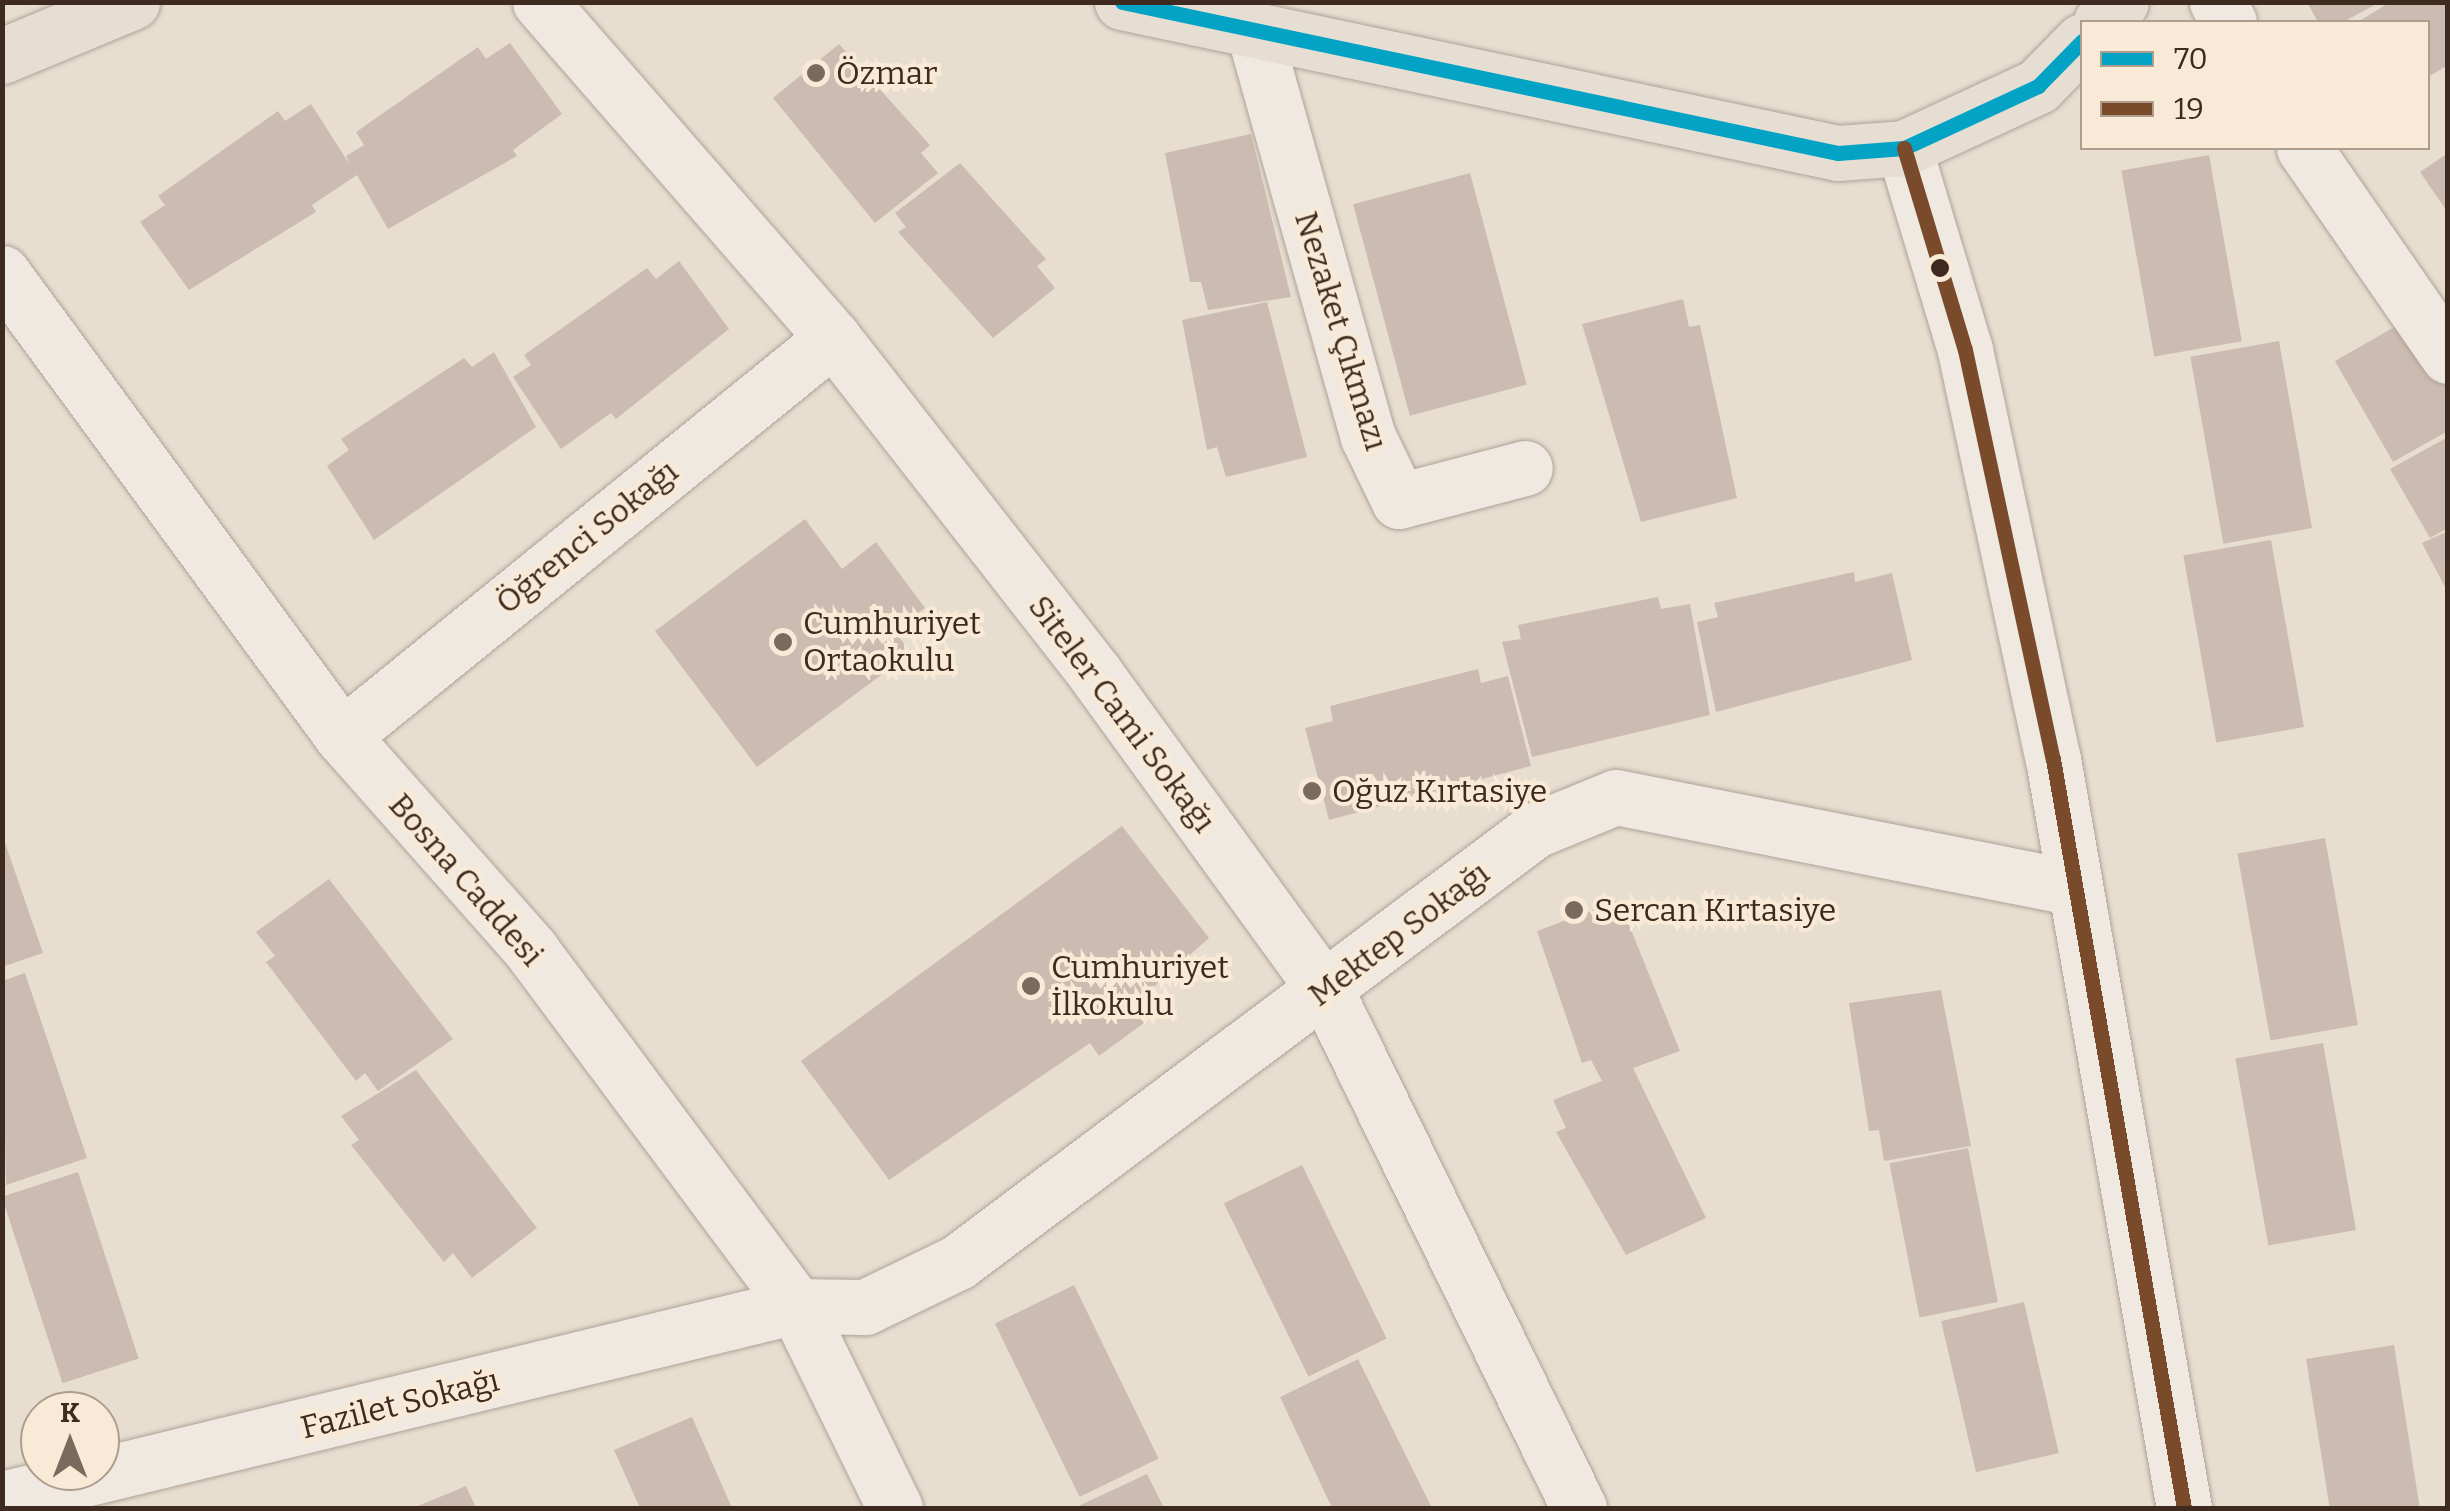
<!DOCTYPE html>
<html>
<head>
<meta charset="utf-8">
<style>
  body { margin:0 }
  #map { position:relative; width:2450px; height:1511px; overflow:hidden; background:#e8ded0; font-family:Bitter,serif }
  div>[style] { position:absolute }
  .building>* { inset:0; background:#ccbbb0; transform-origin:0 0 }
  .roads { filter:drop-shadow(0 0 2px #aea398) drop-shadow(0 0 2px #aea398) }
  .minor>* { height:55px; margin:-27.5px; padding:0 27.5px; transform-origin:27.5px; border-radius:27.5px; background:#efe9e2 }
  .major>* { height:55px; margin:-27.5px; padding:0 27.5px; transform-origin:27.5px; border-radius:27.5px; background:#e7ded3 }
  .bus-1>* { height:15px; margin:-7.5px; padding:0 7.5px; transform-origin:7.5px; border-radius:7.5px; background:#03a3c5 }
  .bus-2>* { height:15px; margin:-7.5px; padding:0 7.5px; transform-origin:7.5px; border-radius:7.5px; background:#7a4b2a }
  .dots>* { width:28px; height:28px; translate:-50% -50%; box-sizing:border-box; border:5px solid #f8ead6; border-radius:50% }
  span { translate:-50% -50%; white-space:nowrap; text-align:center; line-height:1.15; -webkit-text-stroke:8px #f8ead6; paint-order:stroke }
  .poi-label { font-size:32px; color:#3e2a1f }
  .left { translate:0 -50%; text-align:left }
  .street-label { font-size:32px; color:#3e2a1f }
  .frame { position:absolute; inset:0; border:5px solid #3e2a1f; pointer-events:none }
  .legend { position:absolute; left:2080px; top:20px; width:350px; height:130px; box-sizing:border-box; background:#f8ead6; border:2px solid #ae9d8d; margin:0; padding:12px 18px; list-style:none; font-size:30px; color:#3e2a1f }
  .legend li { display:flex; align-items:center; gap:20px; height:50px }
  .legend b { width:50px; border:2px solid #ae9d8d }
  .north { position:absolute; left:20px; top:1391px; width:100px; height:100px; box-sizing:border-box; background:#f8ead6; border:2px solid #ae9d8d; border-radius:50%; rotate:0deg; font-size:28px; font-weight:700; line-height:40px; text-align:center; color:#3e2a1f }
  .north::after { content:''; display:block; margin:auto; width:35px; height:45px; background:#7a695d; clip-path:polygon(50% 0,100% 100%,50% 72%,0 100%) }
</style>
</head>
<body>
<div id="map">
  <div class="building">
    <div style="clip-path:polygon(2307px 2px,2380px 2px,2343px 22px,2318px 22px)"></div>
    <div style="clip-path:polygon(2390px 2px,2448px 2px,2448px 65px,2428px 77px,2428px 22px,2358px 22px)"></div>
    <div style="clip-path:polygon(510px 43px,562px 114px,513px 150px,517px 156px,388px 229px,357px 175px,312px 205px,316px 212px,189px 290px,140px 222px,165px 205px,158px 196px,278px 111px,285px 121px,311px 104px,350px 165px,346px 156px,364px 145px,356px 132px,478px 47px,486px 59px)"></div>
    <div style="clip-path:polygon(839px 44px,930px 145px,921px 153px,938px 173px,875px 223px,773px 98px)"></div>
    <div style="clip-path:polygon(1251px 134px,1291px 297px,1208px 310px,1201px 282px,1190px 282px,1165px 153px)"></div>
    <div style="clip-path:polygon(2448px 153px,2448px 213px,2420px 172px)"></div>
    <div style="left:2209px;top:155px;width:189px;height:89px;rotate:80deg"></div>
    <div style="clip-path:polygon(960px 163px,1046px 259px,1037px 266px,1055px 288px,993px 338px,898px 232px,906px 227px,895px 213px)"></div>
    <div style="left:1470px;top:173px;width:219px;height:121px;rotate:75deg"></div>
    <div style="clip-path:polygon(679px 261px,729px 329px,616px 419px,611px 413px,561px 449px,513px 377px,531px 365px,524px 355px,647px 268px,656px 279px)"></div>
    <div style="clip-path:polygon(1683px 299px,1689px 327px,1700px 325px,1737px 498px,1641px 522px,1582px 324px)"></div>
    <div style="clip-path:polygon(1267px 302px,1307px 457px,1226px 477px,1217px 447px,1207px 450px,1182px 320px)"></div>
    <div style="clip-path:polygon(2410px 318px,2448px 385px,2448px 431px,2393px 462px,2335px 361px)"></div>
    <div style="left:2279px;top:341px;width:190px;height:90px;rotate:80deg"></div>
    <div style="clip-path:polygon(494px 352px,536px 427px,374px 540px,327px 466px,349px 450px,341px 439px,464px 358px,472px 367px)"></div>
    <div style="clip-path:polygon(2448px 437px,2448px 528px,2430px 538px,2390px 469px)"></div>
    <div style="clip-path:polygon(805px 519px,842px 569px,876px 542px,925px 608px,894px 630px,911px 653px,757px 767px,655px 631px)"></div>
    <div style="clip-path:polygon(2448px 531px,2448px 593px,2422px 543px)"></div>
    <div style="left:2271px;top:540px;width:190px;height:89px;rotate:80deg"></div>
    <div style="clip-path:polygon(1854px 572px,1855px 582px,1892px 573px,1912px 660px,1716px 712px,1697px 622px,1718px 617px,1714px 603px)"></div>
    <div style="clip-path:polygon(1658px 597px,1661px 609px,1690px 604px,1710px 715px,1532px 757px,1502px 642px,1521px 639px,1518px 625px)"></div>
    <div style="clip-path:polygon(1478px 669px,1481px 683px,1508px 676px,1531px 766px,1329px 820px,1305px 728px,1333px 721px,1330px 706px)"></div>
    <div style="clip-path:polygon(1122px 826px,1209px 938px,1131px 1007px,1144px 1023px,1099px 1056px,1090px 1043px,889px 1180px,801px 1061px)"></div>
    <div style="clip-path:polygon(2px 834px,43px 953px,2px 967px)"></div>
    <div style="left:2325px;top:838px;width:190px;height:89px;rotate:80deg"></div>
    <div style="clip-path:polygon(329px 879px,453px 1039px,378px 1091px,365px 1073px,356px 1081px,266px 962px,275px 956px,256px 932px)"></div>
    <div style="clip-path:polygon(1619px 900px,1680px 1051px,1633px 1068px,1706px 1218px,1626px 1255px,1556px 1132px,1566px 1128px,1553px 1100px,1602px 1081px,1591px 1060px,1582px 1063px,1537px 931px)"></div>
    <div style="clip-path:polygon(25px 973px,87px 1158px,6px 1185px,2px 981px)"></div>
    <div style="clip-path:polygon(1941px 990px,1971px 1146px,1884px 1161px,1879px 1130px,1869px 1131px,1849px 1003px)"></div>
    <div style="left:2323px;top:1043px;width:190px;height:89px;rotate:80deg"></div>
    <div style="clip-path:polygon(416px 1070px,537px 1228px,472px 1278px,453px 1253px,444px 1262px,351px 1145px,359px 1140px,341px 1116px)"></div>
    <div style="left:1968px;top:1148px;width:157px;height:80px;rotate:79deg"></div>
    <div style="left:1302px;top:1165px;width:193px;height:87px;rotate:64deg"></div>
    <div style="left:78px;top:1172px;width:196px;height:80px;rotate:72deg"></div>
    <div style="left:1074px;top:1285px;width:193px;height:88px;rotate:64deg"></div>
    <div style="left:2024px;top:1302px;width:155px;height:85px;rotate:77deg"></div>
    <div style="left:2394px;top:1345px;width:165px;height:89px;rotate:81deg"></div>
    <div style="clip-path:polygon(1358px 1359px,1432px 1508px,1332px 1508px,1280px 1397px)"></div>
    <div style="clip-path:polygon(692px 1417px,732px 1508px,640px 1508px,614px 1450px)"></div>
    <div style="clip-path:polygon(1147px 1474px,1164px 1508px,1074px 1508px)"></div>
    <div style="clip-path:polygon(466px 1486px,476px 1508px,413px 1508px)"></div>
  </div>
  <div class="roads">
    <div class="minor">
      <div style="left:540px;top:2px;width:446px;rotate:48.9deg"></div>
      <div style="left:833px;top:338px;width:427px;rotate:52deg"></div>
      <div style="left:1096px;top:675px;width:391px;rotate:54deg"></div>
      <div style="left:1326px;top:991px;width:576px;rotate:63.92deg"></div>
      <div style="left:2217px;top:2px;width:23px;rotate:59deg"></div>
      <div style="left:1254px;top:32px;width:421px;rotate:74.3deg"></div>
      <div style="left:1368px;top:437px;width:71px;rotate:64.2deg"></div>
      <div style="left:1399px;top:501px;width:130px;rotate:-14.7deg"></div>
      <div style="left:1904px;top:148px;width:211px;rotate:73.2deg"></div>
      <div style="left:1965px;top:350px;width:418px;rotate:77.9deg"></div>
      <div style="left:2053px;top:759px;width:760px;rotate:80.08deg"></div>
      <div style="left:2304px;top:148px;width:253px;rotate:55.3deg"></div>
      <div style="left:2px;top:273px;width:574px;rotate:53.71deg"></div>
      <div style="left:342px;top:736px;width:286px;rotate:48.5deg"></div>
      <div style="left:531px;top:950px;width:444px;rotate:53.3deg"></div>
      <div style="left:796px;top:1306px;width:225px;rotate:63.9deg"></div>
      <div style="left:342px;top:736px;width:632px;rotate:-39.03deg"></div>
      <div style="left:2px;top:1499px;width:817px;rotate:-13.66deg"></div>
      <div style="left:796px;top:1306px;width:69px;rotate:0.8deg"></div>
      <div style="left:865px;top:1307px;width:103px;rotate:-25.8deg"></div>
      <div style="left:958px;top:1262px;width:721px;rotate:-36.82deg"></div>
      <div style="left:1535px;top:830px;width:87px;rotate:-22.2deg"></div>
      <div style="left:1616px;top:797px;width:462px;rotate:11.2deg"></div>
    </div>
    <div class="major">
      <div style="left:1122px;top:2px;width:732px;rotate:11.91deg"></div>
      <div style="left:1838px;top:153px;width:66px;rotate:-4.3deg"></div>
      <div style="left:1904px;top:148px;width:148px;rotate:-24.8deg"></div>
      <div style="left:2038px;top:86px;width:63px;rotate:-45.6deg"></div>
      <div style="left:2101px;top:22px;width:28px;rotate:-45deg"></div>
      <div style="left:2px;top:56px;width:141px;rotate:-22.6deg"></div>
    </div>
  </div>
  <div class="bus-1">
    <div style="left:1122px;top:2px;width:732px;rotate:11.91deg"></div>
    <div style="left:1838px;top:153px;width:66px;rotate:-4.3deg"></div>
    <div style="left:1904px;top:148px;width:148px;rotate:-24.8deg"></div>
    <div style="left:2038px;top:86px;width:63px;rotate:-45.6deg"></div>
  </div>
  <div class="bus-2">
    <div style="left:1904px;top:148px;width:211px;rotate:73.2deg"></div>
    <div style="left:1965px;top:350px;width:418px;rotate:77.9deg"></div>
    <div style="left:2053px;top:759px;width:760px;rotate:80.08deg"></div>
  </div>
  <div class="dots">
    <div style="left:816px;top:73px;background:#7a695d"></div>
    <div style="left:1940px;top:268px;background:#3e2a1f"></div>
    <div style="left:783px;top:642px;background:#7a695d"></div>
    <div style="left:1312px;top:791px;background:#7a695d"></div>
    <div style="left:1574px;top:910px;background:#7a695d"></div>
    <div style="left:1031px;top:986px;background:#7a695d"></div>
  </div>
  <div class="poi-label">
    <span class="left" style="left:836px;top:73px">Özmar</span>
    <span class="left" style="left:803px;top:642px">Cumhuriyet<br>Ortaokulu</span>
    <span class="left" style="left:1332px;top:791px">Oğuz Kırtasiye</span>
    <span class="left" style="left:1594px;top:910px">Sercan Kırtasiye</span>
    <span class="left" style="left:1051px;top:986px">Cumhuriyet<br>İlkokulu</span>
  </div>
  <div class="street-label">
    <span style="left:1341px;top:331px;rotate:73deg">Nezaket Çıkmazı</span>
    <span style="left:587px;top:537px;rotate:-39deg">Öğrenci Sokağı</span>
    <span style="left:1122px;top:714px;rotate:53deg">Siteler Cami Sokağı</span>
    <span style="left:466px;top:880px;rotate:49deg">Bosna Caddesi</span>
    <span style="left:1399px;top:934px;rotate:-37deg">Mektep Sokağı</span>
    <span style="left:400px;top:1404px;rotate:-14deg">Fazilet Sokağı</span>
  </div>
  <div class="frame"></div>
  <ul class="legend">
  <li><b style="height:12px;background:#03a3c5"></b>70</li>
  <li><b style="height:12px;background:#7a4b2a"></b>19</li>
  </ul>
  <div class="north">K</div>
</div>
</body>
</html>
